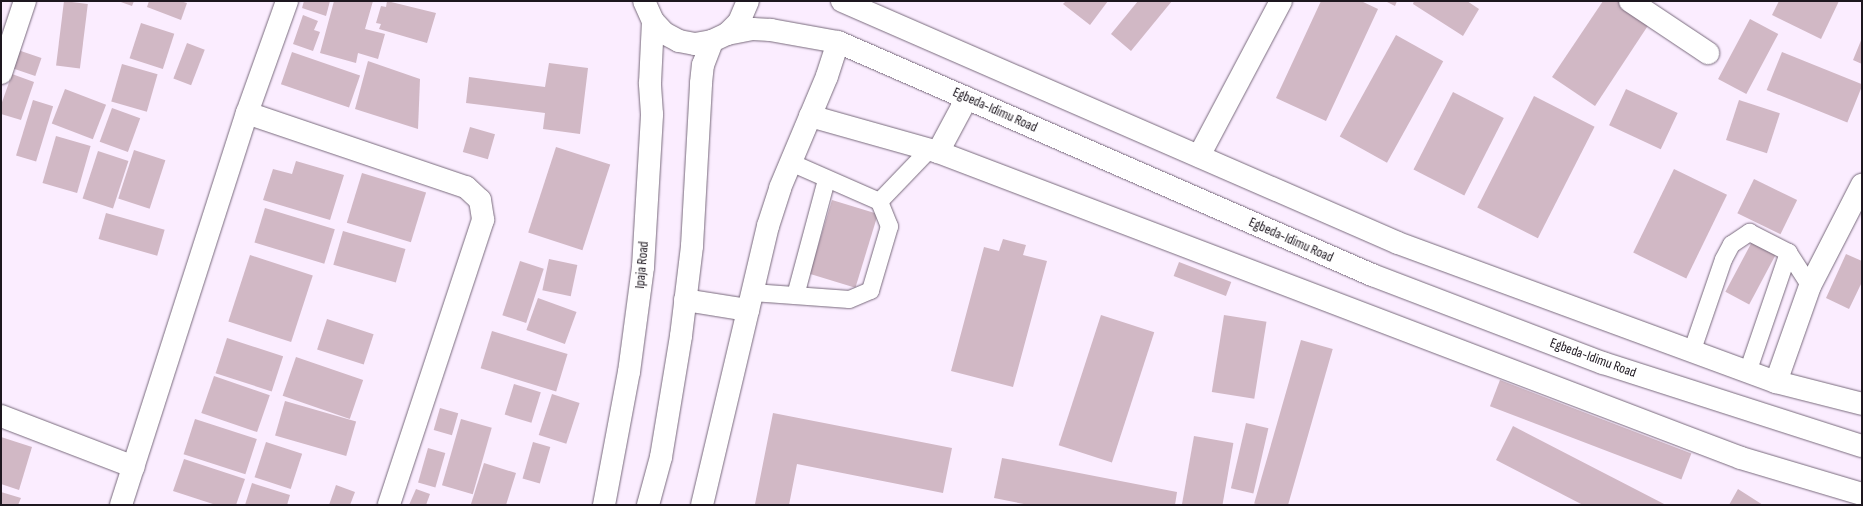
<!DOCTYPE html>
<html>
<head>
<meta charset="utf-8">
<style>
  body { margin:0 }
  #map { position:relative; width:1863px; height:506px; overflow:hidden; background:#fbedff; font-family:"Sofia Sans Condensed",sans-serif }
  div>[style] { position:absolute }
  .building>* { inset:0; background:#d1b8c5; transform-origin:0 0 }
  .roads { filter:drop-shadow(0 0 1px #786a7c) drop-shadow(0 0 1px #786a7c) }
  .lane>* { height:17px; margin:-8.5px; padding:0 8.5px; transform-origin:8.5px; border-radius:8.5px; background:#fff }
  .street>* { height:22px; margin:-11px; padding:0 11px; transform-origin:11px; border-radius:11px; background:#fff }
  .secondary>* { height:22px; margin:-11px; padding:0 11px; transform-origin:11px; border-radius:11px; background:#fff }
  .primary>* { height:22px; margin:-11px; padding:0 11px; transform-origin:11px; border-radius:11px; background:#fff }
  span { translate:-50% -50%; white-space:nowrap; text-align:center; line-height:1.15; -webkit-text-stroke:3px #fff; paint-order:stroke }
  .street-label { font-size:14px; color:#1d171f }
  .frame { position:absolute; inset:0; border:2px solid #1d171f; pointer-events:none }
</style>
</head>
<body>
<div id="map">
  <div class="building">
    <div style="left:64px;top:1px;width:24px;height:65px;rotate:7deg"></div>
    <div style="clip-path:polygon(118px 1px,134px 1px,132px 6px)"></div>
    <div style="clip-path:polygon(149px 1px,180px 1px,187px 3px,181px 20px,147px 7px)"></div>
    <div style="clip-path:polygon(304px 1px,330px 1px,326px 16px,302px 8px)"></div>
    <div style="clip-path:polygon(334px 1px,373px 1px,365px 29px,385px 34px,378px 59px,358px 53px,356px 63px,320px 53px)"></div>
    <div style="clip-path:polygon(387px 1px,436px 13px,427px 43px,379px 29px,381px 24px,376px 23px,381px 6px,386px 7px)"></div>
    <div style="clip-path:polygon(1066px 1px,1108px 1px,1090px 25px,1063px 4px)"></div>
    <div style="clip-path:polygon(1138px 1px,1172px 1px,1131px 51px,1111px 34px)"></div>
    <div style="clip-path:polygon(1321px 1px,1361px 1px,1378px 9px,1326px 121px,1276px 98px)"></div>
    <div style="clip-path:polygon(1385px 1px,1397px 1px,1395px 6px)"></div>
    <div style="clip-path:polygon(1414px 1px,1467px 1px,1479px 9px,1463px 36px,1413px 4px)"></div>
    <div style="clip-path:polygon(1603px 1px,1621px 1px,1651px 21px,1595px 106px,1552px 77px)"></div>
    <div style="clip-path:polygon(1779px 1px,1839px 1px,1821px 39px,1772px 15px)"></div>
    <div style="clip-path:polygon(303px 15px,318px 21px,314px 30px,320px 32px,313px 51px,293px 44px)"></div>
    <div style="left:1750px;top:19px;width:32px;height:68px;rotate:28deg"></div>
    <div style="left:141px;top:23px;width:35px;height:37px;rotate:18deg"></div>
    <div style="left:1396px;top:35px;width:54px;height:116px;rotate:29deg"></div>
    <div style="clip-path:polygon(1862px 38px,1862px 64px,1853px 60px)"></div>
    <div style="left:187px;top:43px;width:19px;height:38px;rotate:21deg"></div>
    <div style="left:15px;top:49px;width:28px;height:19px;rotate:19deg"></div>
    <div style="left:292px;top:52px;width:72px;height:34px;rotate:19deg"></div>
    <div style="left:1782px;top:52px;width:87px;height:41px;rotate:22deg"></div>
    <div style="clip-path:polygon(368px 61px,420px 79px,418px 129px,355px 109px)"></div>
    <div style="clip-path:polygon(549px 63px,588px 68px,580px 134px,543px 129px,545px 113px,466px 103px,469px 77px,545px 87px)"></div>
    <div style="left:122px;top:64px;width:37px;height:39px;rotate:16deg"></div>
    <div style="clip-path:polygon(12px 74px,34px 82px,21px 120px,1px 114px,1px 105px)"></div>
    <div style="left:65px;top:89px;width:44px;height:37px;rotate:21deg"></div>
    <div style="left:1626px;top:89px;width:57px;height:40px;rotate:25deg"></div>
    <div style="left:1453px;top:92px;width:57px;height:87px;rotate:27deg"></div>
    <div style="left:1534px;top:96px;width:68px;height:125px;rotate:27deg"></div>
    <div style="left:33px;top:100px;width:21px;height:58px;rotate:17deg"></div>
    <div style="left:1739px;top:100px;width:43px;height:42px;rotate:18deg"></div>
    <div style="left:112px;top:108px;width:30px;height:36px;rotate:20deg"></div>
    <div style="left:470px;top:127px;width:26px;height:26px;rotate:16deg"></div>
    <div style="left:56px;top:136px;width:36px;height:49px;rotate:16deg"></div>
    <div style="left:556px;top:147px;width:57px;height:90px;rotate:18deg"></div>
    <div style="left:134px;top:150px;width:33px;height:51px;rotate:18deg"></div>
    <div style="left:98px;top:151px;width:32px;height:50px;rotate:18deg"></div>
    <div style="clip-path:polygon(296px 161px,344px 175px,330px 220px,263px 200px,273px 169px,292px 174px)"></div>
    <div style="left:1674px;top:169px;width:59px;height:93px;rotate:26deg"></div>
    <div style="left:362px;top:173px;width:67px;height:52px;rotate:17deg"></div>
    <div style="left:1754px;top:179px;width:48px;height:38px;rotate:26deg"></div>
    <div style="left:832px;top:200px;width:48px;height:77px;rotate:17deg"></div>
    <div style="left:265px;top:208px;width:73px;height:36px;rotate:17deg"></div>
    <div style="left:106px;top:213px;width:61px;height:27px;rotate:16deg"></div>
    <div style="left:343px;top:231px;width:65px;height:35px;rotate:16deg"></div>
    <div style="left:1754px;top:238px;width:27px;height:61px;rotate:28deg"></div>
    <div style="clip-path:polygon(1003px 239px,1026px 245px,1023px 255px,1047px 261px,1013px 387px,951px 371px,984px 247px,999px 251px)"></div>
    <div style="clip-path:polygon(1846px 254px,1862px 261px,1862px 282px,1849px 309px,1826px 298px)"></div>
    <div style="left:250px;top:255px;width:66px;height:70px;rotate:18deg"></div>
    <div style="left:549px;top:259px;width:29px;height:32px;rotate:12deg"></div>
    <div style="left:520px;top:261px;width:25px;height:57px;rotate:18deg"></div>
    <div style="left:1179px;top:262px;width:56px;height:15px;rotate:21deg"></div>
    <div style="left:538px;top:298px;width:41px;height:34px;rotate:20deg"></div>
    <div style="left:1101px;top:315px;width:56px;height:137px;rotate:18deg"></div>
    <div style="left:1224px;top:315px;width:43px;height:78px;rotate:9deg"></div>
    <div style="left:327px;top:319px;width:49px;height:32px;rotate:18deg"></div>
    <div style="left:492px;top:331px;width:79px;height:39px;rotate:17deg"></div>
    <div style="left:227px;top:338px;width:59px;height:37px;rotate:18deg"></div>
    <div style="left:1301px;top:340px;width:33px;height:170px;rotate:16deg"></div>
    <div style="left:296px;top:357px;width:71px;height:41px;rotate:19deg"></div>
    <div style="left:214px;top:376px;width:59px;height:39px;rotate:19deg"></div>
    <div style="left:1500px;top:380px;width:205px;height:28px;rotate:21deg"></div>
    <div style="left:514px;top:384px;width:28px;height:32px;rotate:17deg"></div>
    <div style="left:552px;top:394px;width:29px;height:43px;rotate:18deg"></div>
    <div style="left:285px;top:401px;width:74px;height:36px;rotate:16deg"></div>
    <div style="left:440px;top:408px;width:19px;height:23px;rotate:16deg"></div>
    <div style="clip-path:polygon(773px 413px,952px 448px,943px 493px,797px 464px,789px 505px,755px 504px)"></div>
    <div style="left:195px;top:419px;width:65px;height:37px;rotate:18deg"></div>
    <div style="left:461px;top:419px;width:32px;height:69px;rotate:16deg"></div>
    <div style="left:1246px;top:423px;width:23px;height:67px;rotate:13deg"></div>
    <div style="clip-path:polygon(1513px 426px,1666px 505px,1583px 505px,1496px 460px)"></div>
    <div style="left:1194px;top:436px;width:40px;height:70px;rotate:10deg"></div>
    <div style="clip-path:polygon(1px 437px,32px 447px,19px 490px,1px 484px)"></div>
    <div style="left:266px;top:442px;width:38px;height:37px;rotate:18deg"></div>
    <div style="left:533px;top:442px;width:18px;height:38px;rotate:16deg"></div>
    <div style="left:428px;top:448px;width:18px;height:36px;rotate:16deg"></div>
    <div style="clip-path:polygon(1002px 458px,1177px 492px,1175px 505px,1029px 505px,994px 498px)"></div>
    <div style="clip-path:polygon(184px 459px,245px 479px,236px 505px,216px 505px,173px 491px)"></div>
    <div style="clip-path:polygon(484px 463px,516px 473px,506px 505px,471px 504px)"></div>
    <div style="clip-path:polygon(252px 483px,290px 495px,287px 505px,245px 505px)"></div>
    <div style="clip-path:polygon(336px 485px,355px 492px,350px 505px,329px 505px)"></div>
    <div style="clip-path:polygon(416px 489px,430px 494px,426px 505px,409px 505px)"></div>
    <div style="clip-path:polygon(1738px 489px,1763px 505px,1729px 505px)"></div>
    <div style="clip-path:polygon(1px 492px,21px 498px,18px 505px,1px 505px)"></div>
  </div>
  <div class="roads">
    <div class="lane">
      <div style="left:879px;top:201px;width:71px;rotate:-46.1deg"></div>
      <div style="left:752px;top:292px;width:97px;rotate:4.1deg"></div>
      <div style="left:849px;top:299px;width:23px;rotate:-23deg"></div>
      <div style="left:870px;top:290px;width:67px;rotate:-73.5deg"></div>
      <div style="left:889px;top:226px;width:27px;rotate:-112deg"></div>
      <div style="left:879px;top:201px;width:97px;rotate:-156.3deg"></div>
      <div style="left:795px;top:295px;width:120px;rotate:-75deg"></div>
      <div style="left:1691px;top:352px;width:98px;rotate:-71deg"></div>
      <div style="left:1723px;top:259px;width:17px;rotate:-62deg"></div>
      <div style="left:1731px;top:244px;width:22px;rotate:-34deg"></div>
      <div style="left:1749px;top:232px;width:44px;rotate:27.1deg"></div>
      <div style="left:1788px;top:252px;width:40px;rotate:57.1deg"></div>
      <div style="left:1747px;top:372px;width:127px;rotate:-71.1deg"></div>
    </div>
    <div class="street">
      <div style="left:1630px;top:1px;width:94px;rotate:33.7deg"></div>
      <div style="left:1px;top:73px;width:76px;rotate:-71.6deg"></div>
      <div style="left:247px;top:113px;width:231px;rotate:18.7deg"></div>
      <div style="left:466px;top:187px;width:19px;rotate:43deg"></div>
      <div style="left:480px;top:200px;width:20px;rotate:81deg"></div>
      <div style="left:483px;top:220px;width:300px;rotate:108.3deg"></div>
      <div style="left:810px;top:116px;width:133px;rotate:15.7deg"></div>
      <div style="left:938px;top:152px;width:859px;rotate:20.86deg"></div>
      <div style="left:1741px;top:458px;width:126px;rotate:16.6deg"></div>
      <div style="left:938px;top:152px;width:61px;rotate:-61.8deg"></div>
      <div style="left:1199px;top:156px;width:175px;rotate:-62.1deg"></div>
      <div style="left:685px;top:300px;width:64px;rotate:9deg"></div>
      <div style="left:1776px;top:382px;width:102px;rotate:-70.5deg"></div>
      <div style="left:1810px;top:286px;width:114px;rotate:-62.8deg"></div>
      <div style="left:1px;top:416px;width:142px;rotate:21deg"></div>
      <div style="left:121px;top:505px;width:412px;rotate:-72.2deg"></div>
      <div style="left:247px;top:113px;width:119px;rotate:-70.3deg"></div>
      <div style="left:702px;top:505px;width:287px;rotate:-76.7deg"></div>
      <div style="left:768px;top:226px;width:40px;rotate:-72deg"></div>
      <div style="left:780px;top:188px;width:121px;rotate:-67.2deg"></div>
      <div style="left:827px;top:76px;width:35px;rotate:-72deg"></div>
    </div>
    <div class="secondary">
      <div style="left:604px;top:505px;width:135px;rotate:-79.4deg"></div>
      <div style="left:629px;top:372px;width:106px;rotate:-82.4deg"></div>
      <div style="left:643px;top:267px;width:153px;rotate:-86.6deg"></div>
      <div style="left:652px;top:114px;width:31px;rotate:-94deg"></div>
      <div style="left:650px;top:83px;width:62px;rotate:-87.2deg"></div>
      <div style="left:648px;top:505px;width:50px;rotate:-74.8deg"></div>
      <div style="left:661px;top:457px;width:123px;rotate:-80.6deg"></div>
      <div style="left:681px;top:336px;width:91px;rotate:-83deg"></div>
      <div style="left:692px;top:246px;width:163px;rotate:-86.8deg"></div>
      <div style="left:701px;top:83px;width:18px;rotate:-84deg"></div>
      <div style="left:703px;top:65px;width:26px;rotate:-69deg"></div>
    </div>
    <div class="primary">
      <div style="left:644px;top:1px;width:22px;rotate:66deg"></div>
      <div style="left:653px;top:21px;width:16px;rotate:47deg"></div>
      <div style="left:664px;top:33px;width:17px;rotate:28deg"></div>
      <div style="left:679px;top:41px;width:16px;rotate:11deg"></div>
      <div style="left:695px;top:44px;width:17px;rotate:-10deg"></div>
      <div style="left:712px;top:41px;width:17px;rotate:-25deg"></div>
      <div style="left:727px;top:34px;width:17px;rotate:-45deg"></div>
      <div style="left:739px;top:22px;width:23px;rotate:-67deg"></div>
      <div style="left:842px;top:1px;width:606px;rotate:23.52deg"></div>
      <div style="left:1398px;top:243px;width:403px;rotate:20.2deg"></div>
      <div style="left:1776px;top:382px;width:89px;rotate:14.3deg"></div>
      <div style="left:727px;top:34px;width:26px;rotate:-11deg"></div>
      <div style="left:753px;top:29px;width:18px;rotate:3deg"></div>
      <div style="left:771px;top:30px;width:68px;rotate:10.2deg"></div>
      <div style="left:838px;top:42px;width:583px;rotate:23.57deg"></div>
      <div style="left:1372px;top:275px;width:247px;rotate:20.9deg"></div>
      <div style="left:1603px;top:363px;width:272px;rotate:17.8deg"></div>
    </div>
  </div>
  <div class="street-label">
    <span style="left:995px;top:110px;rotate:24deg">Egbeda-Idimu Road</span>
    <span style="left:1291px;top:240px;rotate:24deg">Egbeda-Idimu Road</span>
    <span style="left:642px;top:265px;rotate:-85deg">Ipaja Road</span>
    <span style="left:1593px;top:358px;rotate:20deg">Egbeda-Idimu Road</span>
  </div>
  <div class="frame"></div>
</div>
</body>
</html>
